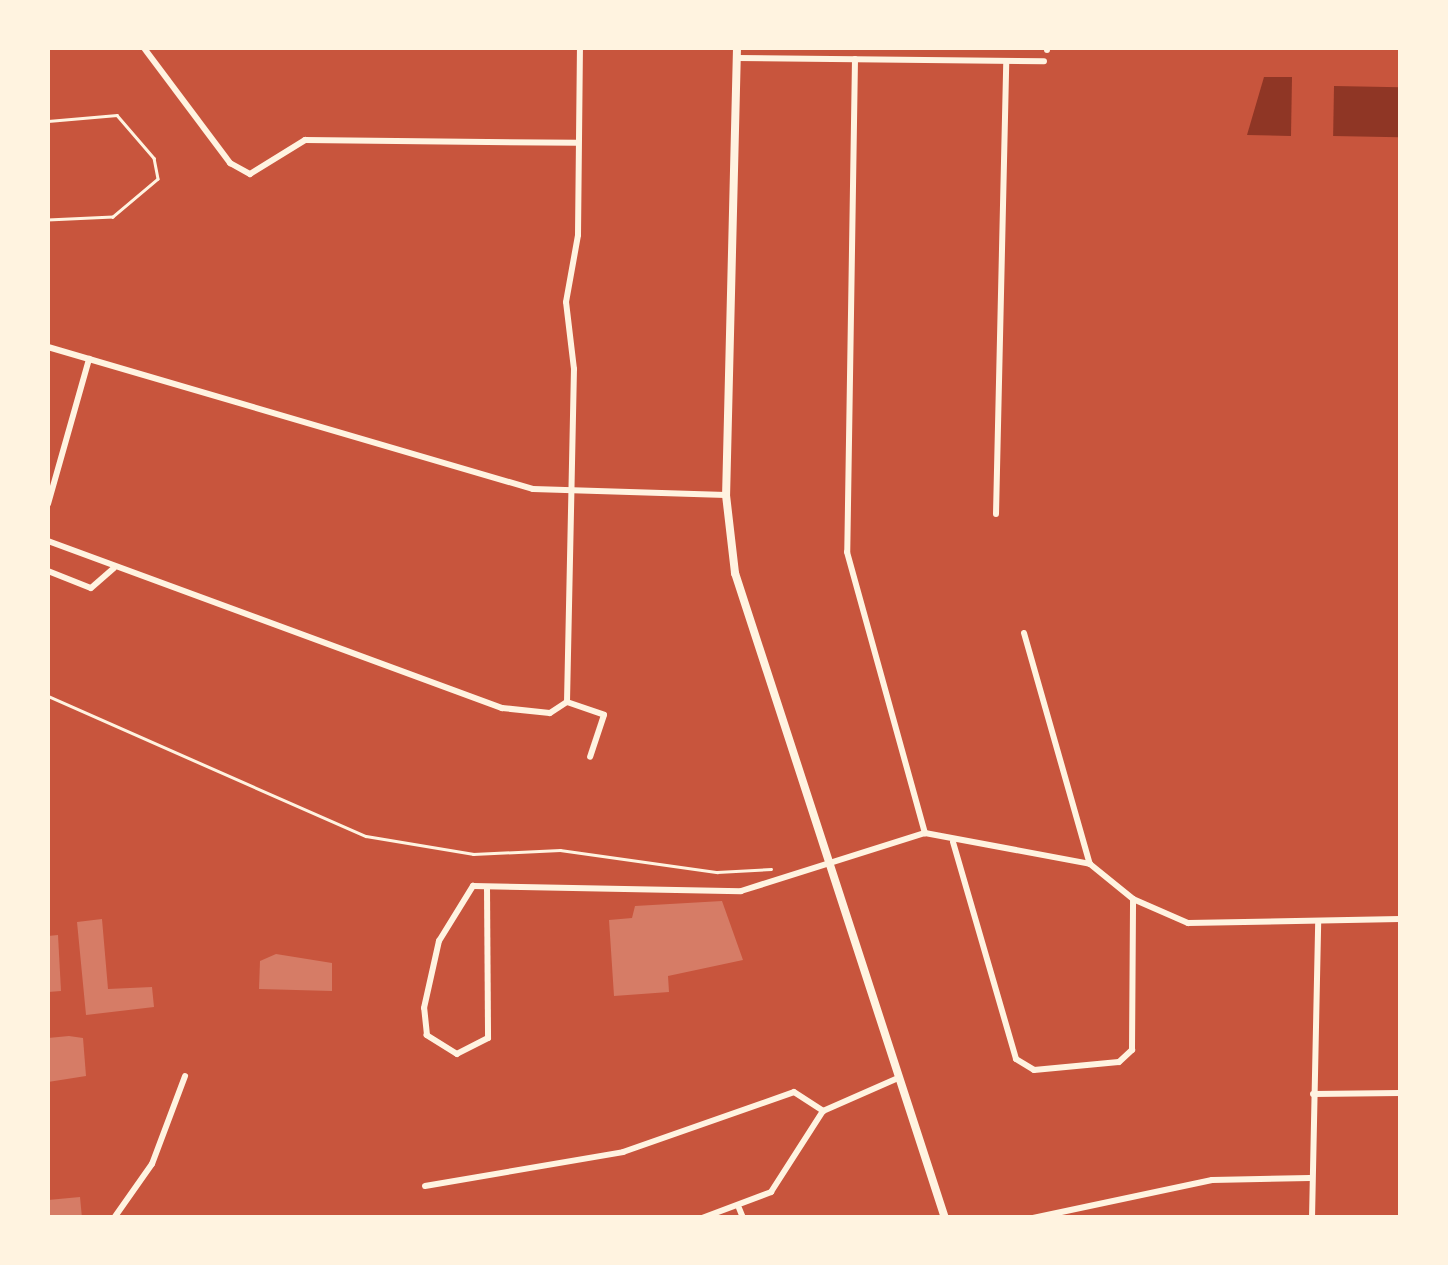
<!DOCTYPE html>
<html>
<head>
<meta charset="utf-8">
<style>
  body { margin:0 }
  #map { position:relative; width:1448px; height:1265px; overflow:hidden; background:#c8553d; font-family:Quicksand,sans-serif }
  div>[style] { position:absolute }
  .water>* { inset:0; background:#8f3625; transform-origin:0 0 }
  .building>* { inset:0; background:#d67c66 }
  .path>* { height:2.5px; margin:-1.25px; padding:0 1.25px; transform-origin:1.25px; border-radius:1.25px; background:#fff3e0 }
  .service>* { height:2.5px; margin:-1.25px; padding:0 1.25px; transform-origin:1.25px; border-radius:1.25px; background:#fff3e0 }
  .minor>* { height:6px; margin:-3px; padding:0 3px; transform-origin:3px; border-radius:3px; background:#fff3e0 }
  .tertiary>* { height:8px; margin:-4px; padding:0 4px; transform-origin:4px; border-radius:4px; background:#fff3e0 }
  span { translate:-50% -50%; white-space:nowrap; text-align:center; line-height:1.15; -webkit-text-stroke:9px #fff3e0; paint-order:stroke }
  .frame { position:absolute; inset:0; border:50px solid #fff3e0; pointer-events:none }
</style>
</head>
<body>
<div id="map">
  <div class="water">
    <div style="clip-path:polygon(1264px 77px,1292px 77px,1291px 136px,1247px 135px)"></div>
    <div style="left:1334px;top:86px;width:66px;height:50px;rotate:1deg"></div>
  </div>
  <div class="building">
    <div style="clip-path:polygon(722px 901px,743px 960px,668px 976px,669px 992px,614px 996px,609px 920px,632px 918px,635px 906px)"></div>
    <div style="clip-path:polygon(102px 919px,108px 989px,152px 987px,154px 1007px,86px 1015px,77px 922px)"></div>
    <div style="clip-path:polygon(58px 935px,61px 991px,48px 992px,48px 936px)"></div>
    <div style="clip-path:polygon(276px 954px,332px 963px,332px 991px,259px 989px,260px 961px)"></div>
    <div style="clip-path:polygon(69px 1036px,83px 1038px,86px 1076px,48px 1082px,48px 1038px)"></div>
    <div style="clip-path:polygon(80px 1197px,82px 1218px,48px 1218px,48px 1200px)"></div>
  </div>
  <div class="path">
    <div style="left:48px;top:696px;width:347px;rotate:23.8deg"></div>
    <div style="left:366px;top:836px;width:109px;rotate:9.5deg"></div>
    <div style="left:473px;top:854px;width:87px;rotate:-2.6deg"></div>
    <div style="left:560px;top:850px;width:159px;rotate:8deg"></div>
    <div style="left:717px;top:872px;width:54px;rotate:-3.2deg"></div>
  </div>
  <div class="service">
    <div style="left:48px;top:121px;width:69px;rotate:-5deg"></div>
    <div style="left:117px;top:115px;width:57px;rotate:49.3deg"></div>
    <div style="left:154px;top:158px;width:21px;rotate:79deg"></div>
    <div style="left:158px;top:179px;width:59px;rotate:139.8deg"></div>
    <div style="left:113px;top:217px;width:65px;rotate:177.4deg"></div>
  </div>
  <div class="minor">
    <div style="left:144px;top:48px;width:144px;rotate:53.2deg"></div>
    <div style="left:230px;top:163px;width:23px;rotate:29deg"></div>
    <div style="left:250px;top:174px;width:65px;rotate:-31.7deg"></div>
    <div style="left:305px;top:140px;width:272px;rotate:0.6deg"></div>
    <div style="left:1047px;top:50px;width:2px;rotate:-90deg"></div>
    <div style="left:737px;top:58px;width:307px;rotate:0.6deg"></div>
    <div style="left:855px;top:59px;width:493px;rotate:90.9deg"></div>
    <div style="left:847px;top:552px;width:292px;rotate:74.5deg"></div>
    <div style="left:48px;top:347px;width:505px;rotate:16.32deg"></div>
    <div style="left:533px;top:489px;width:193px;rotate:1.8deg"></div>
    <div style="left:48px;top:504px;width:151px;rotate:-74.2deg"></div>
    <div style="left:996px;top:514px;width:453px;rotate:-88.7deg"></div>
    <div style="left:48px;top:541px;width:484px;rotate:20.2deg"></div>
    <div style="left:502px;top:708px;width:48px;rotate:5.9deg"></div>
    <div style="left:550px;top:713px;width:20px;rotate:-33deg"></div>
    <div style="left:567px;top:702px;width:333px;rotate:-88.8deg"></div>
    <div style="left:574px;top:369px;width:67px;rotate:-96.8deg"></div>
    <div style="left:566px;top:302px;width:68px;rotate:-79.8deg"></div>
    <div style="left:578px;top:235px;width:187px;rotate:-89.4deg"></div>
    <div style="left:48px;top:571px;width:46px;rotate:21.6deg"></div>
    <div style="left:91px;top:588px;width:30px;rotate:-41deg"></div>
    <div style="left:1024px;top:633px;width:240px;rotate:74.1deg"></div>
    <div style="left:567px;top:702px;width:39px;rotate:19deg"></div>
    <div style="left:604px;top:715px;width:44px;rotate:108.4deg"></div>
    <div style="left:953px;top:842px;width:226px;rotate:73.8deg"></div>
    <div style="left:1016px;top:1059px;width:21px;rotate:31deg"></div>
    <div style="left:1034px;top:1070px;width:85px;rotate:-5.4deg"></div>
    <div style="left:1119px;top:1062px;width:18px;rotate:-43deg"></div>
    <div style="left:1132px;top:1050px;width:151px;rotate:-89.6deg"></div>
    <div style="left:487px;top:887px;width:151px;rotate:89.6deg"></div>
    <div style="left:488px;top:1038px;width:35px;rotate:153deg"></div>
    <div style="left:457px;top:1054px;width:36px;rotate:-148deg"></div>
    <div style="left:427px;top:1035px;width:27px;rotate:-96deg"></div>
    <div style="left:424px;top:1008px;width:69px;rotate:-77.4deg"></div>
    <div style="left:439px;top:941px;width:65px;rotate:-58.3deg"></div>
    <div style="left:473px;top:886px;width:268px;rotate:1.1deg"></div>
    <div style="left:741px;top:891px;width:193px;rotate:-17.5deg"></div>
    <div style="left:925px;top:833px;width:168px;rotate:10.6deg"></div>
    <div style="left:1090px;top:864px;width:55px;rotate:39.1deg"></div>
    <div style="left:1133px;top:899px;width:60px;rotate:23.6deg"></div>
    <div style="left:1188px;top:923px;width:212px;rotate:-1.1deg"></div>
    <div style="left:1313px;top:1094px;width:87px;rotate:-0.7deg"></div>
    <div style="left:425px;top:1186px;width:201px;rotate:-9.7deg"></div>
    <div style="left:623px;top:1152px;width:181px;rotate:-19.3deg"></div>
    <div style="left:794px;top:1092px;width:35px;rotate:33deg"></div>
    <div style="left:739px;top:1208px;width:11px;rotate:68deg"></div>
    <div style="left:114px;top:1218px;width:66px;rotate:-54.9deg"></div>
    <div style="left:152px;top:1164px;width:94px;rotate:-69.4deg"></div>
    <div style="left:702px;top:1218px;width:74px;rotate:-20.6deg"></div>
    <div style="left:771px;top:1192px;width:96px;rotate:-57.3deg"></div>
    <div style="left:823px;top:1111px;width:82px;rotate:-23.7deg"></div>
    <div style="left:1033px;top:1218px;width:183px;rotate:-12deg"></div>
    <div style="left:1212px;top:1180px;width:98px;rotate:-1.2deg"></div>
    <div style="left:1312px;top:1218px;width:295px;rotate:-88.8deg"></div>
  </div>
  <div class="tertiary">
    <div style="left:737px;top:48px;width:447px;rotate:91.4deg"></div>
    <div style="left:726px;top:495px;width:79px;rotate:83.4deg"></div>
    <div style="left:735px;top:573px;width:678px;rotate:71.97deg"></div>
  </div>
  <div class="frame"></div>
</div>
</body>
</html>
